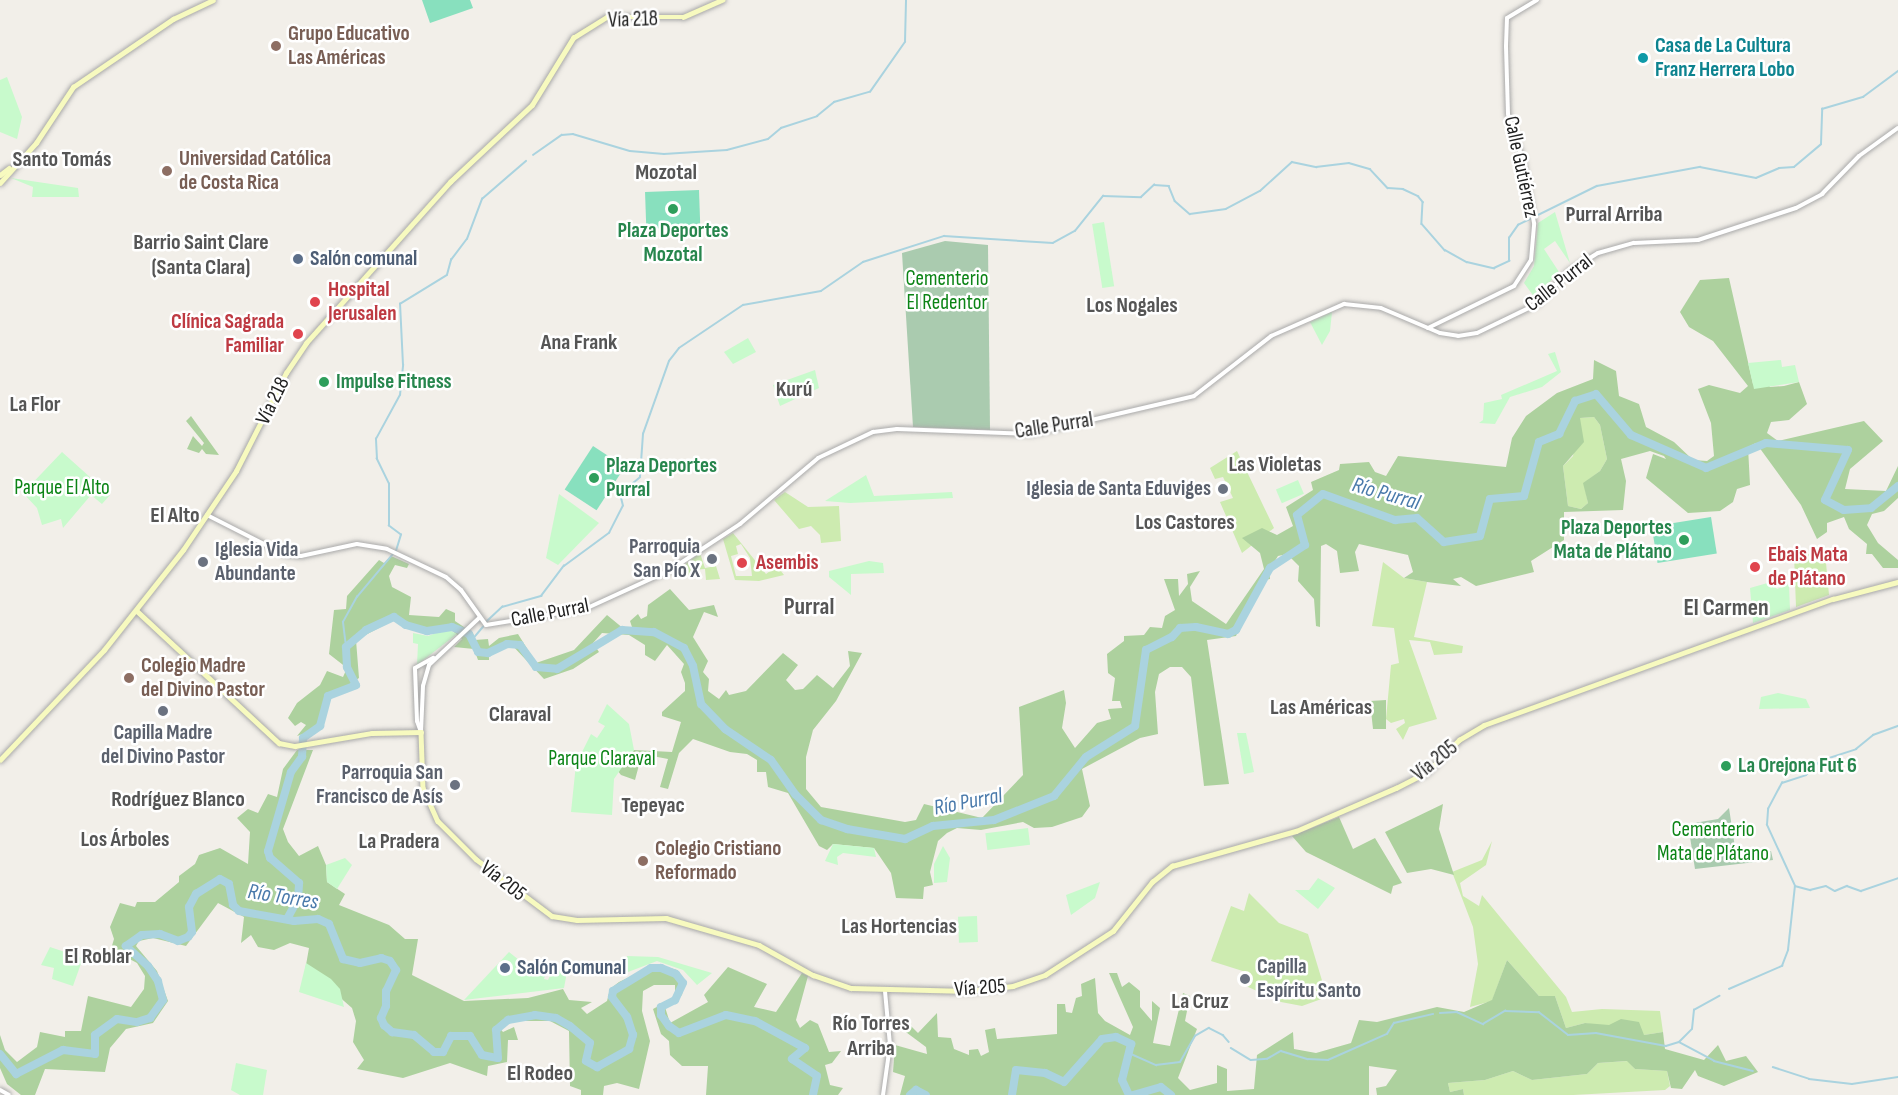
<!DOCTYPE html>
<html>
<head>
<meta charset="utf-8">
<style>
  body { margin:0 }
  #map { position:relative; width:1898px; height:1095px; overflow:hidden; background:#f2efe9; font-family:"Sofia Sans Condensed",sans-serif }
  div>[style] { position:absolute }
  .grass>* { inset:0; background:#cdebb0 }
  .forest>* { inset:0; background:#add19e }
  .cemetery>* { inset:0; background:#aacbaf }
  .park>* { inset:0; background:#c8facc; transform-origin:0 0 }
  .pitch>* { inset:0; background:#88e0be; transform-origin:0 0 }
  .stream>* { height:1.5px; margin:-0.75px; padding:0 0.75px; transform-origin:0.75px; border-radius:0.75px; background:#aad3df }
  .river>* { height:8px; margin:-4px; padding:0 4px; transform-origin:4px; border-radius:4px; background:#aad3df }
  .roads { filter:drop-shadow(0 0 2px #a9a9a9) drop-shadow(0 0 2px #a9a9a9) }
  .tertiary>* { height:4px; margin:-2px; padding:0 2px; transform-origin:2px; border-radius:2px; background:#fff }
  .secondary>* { height:4.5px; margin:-2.25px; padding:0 2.25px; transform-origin:2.25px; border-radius:2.25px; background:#f7fabf }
  .dots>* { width:16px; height:16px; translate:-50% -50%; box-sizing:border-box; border:3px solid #fff; border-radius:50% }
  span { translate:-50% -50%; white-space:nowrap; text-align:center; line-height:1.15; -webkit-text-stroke:5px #fff; paint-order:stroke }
  .street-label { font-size:21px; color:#222 }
  .education-label { font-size:21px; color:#785e54; font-weight:700 }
  .left { translate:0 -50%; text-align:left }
  .culture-label { font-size:21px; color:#0d838f; font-weight:700 }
  .leisure-label { font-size:21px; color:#27864d; font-weight:700 }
  .right { translate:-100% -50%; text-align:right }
  .service-label { font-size:21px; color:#4e5e75; font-weight:700 }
  .park-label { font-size:21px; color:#0c8416 }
  .health-label { font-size:21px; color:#be3a42; font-weight:700 }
  .worship-label { font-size:21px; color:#5b616d; font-weight:700 }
  .neighbourhood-label { font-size:22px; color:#555; font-weight:700 }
  .water-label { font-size:22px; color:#4a7aab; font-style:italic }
  .quarter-label { font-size:24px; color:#555; font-weight:700 }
</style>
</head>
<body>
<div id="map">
  <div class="grass">
    <div style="clip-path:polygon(1594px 417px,1600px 425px,1607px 459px,1600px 471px,1584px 483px,1588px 503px,1581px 509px,1568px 506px,1563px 466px,1573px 456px,1580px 418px)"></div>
    <div style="clip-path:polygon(1237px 451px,1274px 528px,1242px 553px,1220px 502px,1233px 498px,1223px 477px,1215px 479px,1210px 468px)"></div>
    <div style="clip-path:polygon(785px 492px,808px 507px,839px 506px,841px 541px,821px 543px,820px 535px,811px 526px,799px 529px,774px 500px)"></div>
    <div style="clip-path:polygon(evenodd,733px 533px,766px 574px,777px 566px,784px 575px,759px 581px,735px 580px,723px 539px,733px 533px,741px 544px,750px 558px,752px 576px,736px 576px,731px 556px,738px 554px,736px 546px,741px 544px)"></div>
    <div style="clip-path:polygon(1825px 552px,1829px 595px,1796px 607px,1794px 555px)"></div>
    <div style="clip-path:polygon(700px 553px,705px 568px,716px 566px,720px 579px,706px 580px,705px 569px,692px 570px,694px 578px,683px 574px,679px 569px)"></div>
    <div style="clip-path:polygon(1383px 562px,1404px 578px,1427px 582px,1414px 637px,1463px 646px,1462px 653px,1434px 655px,1430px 642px,1409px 640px,1437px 719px,1409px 727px,1403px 740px,1396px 729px,1405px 723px,1404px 719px,1391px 723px,1386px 719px,1391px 665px,1399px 663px,1394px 628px,1372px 626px)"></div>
    <div style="clip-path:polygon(1492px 841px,1486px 865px,1460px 883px,1463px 896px,1479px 906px,1482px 895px,1566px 997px,1572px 1012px,1602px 1009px,1660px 1011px,1663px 1032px,1644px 1035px,1585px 1023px,1566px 1028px,1555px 996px,1539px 996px,1507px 960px,1492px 1001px,1470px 1007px,1478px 964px,1473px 927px,1452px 872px,1482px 860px)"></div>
    <div style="clip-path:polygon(1249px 893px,1279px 923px,1308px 934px,1327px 997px,1302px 1006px,1281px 1002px,1246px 986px,1249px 973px,1211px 961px,1231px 906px,1244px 911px)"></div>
    <div style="clip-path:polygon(1628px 1061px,1635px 1069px,1667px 1071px,1670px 1086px,1665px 1090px,1573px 1095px,1464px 1095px,1463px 1089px,1450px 1092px,1448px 1083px,1485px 1080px,1513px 1071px,1532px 1080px,1587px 1074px,1598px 1063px)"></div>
  </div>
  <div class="forest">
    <div style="clip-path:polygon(evenodd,1729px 278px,1753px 384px,1766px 382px,1770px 387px,1784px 386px,1799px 382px,1807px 404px,1789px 420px,1771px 422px,1767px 433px,1778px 441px,1864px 421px,1883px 441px,1850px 469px,1845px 489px,1886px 491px,1898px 466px,1898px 498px,1884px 511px,1872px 514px,1867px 525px,1878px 543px,1898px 560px,1898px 568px,1883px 568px,1872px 554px,1866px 554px,1867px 544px,1849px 529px,1844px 517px,1827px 523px,1827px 532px,1817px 539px,1801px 505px,1756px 443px,1748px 447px,1750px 485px,1737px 489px,1733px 502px,1720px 511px,1688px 513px,1646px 478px,1653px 454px,1666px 459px,1664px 456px,1650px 451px,1621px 459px,1626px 481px,1623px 510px,1564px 512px,1564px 540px,1531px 561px,1534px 572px,1476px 586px,1461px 577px,1453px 579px,1461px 586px,1427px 582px,1404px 578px,1413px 572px,1408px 555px,1359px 544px,1355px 552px,1359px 571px,1340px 573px,1337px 551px,1326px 544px,1321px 546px,1320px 627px,1316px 626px,1314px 599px,1298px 581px,1299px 566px,1287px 554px,1278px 556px,1269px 570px,1270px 579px,1259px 581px,1236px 636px,1207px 640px,1229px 784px,1204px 786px,1191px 677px,1182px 667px,1170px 667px,1159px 674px,1155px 692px,1158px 734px,1140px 738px,1082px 769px,1090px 806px,1082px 817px,1052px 827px,1034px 828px,1023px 822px,981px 830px,957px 828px,947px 833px,938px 841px,930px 872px,933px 885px,924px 887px,923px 899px,896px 898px,891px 873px,874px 848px,833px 844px,827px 850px,819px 846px,788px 793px,768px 787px,766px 772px,757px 772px,757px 760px,747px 754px,730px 752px,693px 739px,679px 753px,668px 789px,660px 787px,668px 759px,642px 754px,635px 780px,621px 775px,617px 770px,622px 757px,634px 750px,672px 752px,681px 722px,662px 716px,662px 712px,685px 691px,685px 683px,681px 672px,684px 664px,667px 645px,655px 661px,645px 655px,645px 645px,629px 635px,602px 633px,593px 643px,599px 652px,573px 669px,544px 679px,510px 643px,502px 643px,489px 655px,489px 660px,478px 660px,474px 649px,454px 647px,462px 639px,449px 628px,431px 632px,394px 620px,356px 640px,359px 678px,330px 697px,318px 729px,297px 736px,306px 725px,301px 722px,295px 726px,288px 718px,297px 703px,320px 685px,327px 671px,343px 677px,347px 668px,329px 654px,334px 610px,346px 609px,347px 596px,379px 560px,384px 563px,391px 556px,409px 564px,407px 568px,395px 565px,389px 576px,392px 587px,411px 597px,409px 615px,439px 617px,446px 609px,455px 613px,455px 621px,473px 633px,475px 640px,488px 639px,489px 646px,499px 638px,518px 634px,536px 663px,574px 650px,607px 615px,624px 629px,632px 627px,630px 621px,638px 614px,641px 619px,647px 616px,648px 605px,670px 589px,689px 610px,714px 605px,718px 617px,704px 612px,693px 637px,708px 661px,703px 672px,709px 679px,708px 691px,719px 699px,726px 690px,729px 695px,746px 691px,783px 653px,798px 665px,786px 680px,795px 690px,803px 689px,817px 675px,833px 688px,850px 666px,848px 651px,862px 653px,836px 701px,813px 730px,806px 757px,806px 789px,821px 807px,905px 822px,916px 820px,924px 804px,982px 818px,1023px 775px,1019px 707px,1064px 690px,1066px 703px,1062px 728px,1075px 748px,1097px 723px,1111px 719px,1108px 709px,1122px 708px,1120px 701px,1112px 701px,1115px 678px,1108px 673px,1107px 654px,1124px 641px,1124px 636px,1144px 635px,1150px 627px,1162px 628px,1165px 616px,1175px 610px,1164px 579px,1178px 579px,1179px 596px,1188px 584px,1187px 574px,1200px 571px,1190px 587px,1192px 601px,1226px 624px,1264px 569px,1260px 553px,1242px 538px,1262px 528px,1277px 535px,1293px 526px,1286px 507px,1313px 490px,1311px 482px,1339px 470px,1340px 464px,1369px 462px,1375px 472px,1386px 476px,1398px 456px,1506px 467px,1512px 438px,1526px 416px,1557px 393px,1593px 379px,1594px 360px,1616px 371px,1619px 396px,1639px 404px,1646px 427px,1674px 442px,1693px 460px,1707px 461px,1714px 456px,1711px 423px,1698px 389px,1709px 385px,1740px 393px,1748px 386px,1713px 341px,1689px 327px,1680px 312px,1700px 280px,1729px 278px,1594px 417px,1600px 425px,1607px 459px,1600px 471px,1583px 483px,1588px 503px,1581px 509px,1568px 506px,1563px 466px,1584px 442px,1580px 418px,1594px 417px)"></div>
    <div style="clip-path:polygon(191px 416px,219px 455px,206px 454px,202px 449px,199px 453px,187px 449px,193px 436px,202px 446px,204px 443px,186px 421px)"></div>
    <div style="clip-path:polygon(1386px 700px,1386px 729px,1373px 729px,1370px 701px)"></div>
    <div style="clip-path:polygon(297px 750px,313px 750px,283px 829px,288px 842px,299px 856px,318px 846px,326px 865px,327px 882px,345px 894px,339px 905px,389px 925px,405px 939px,418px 939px,412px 975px,464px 1001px,528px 998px,563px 989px,569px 1000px,592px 1002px,581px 1008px,587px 1014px,607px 1001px,610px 989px,619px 982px,657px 964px,677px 970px,684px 981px,682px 995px,665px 1007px,670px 1023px,708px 1002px,704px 995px,728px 967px,767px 984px,754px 1007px,776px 1012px,802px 973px,808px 976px,796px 1020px,800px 1028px,810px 1020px,818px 1024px,829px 1052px,841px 1051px,832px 1063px,825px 1065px,830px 1085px,843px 1088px,838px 1095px,706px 1095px,708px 1066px,682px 1066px,670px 1055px,669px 1041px,661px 1034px,653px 1009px,675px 997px,675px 985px,654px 985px,643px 991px,642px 1011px,650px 1041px,639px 1089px,617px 1083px,604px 1086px,603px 1095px,581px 1095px,581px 1090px,570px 1086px,569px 1031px,550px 1021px,514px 1021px,506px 1017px,497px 1025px,503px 1032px,514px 1027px,518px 1040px,508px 1040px,507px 1062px,488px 1066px,487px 1076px,450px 1063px,403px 1078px,357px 1069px,364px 1060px,353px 1042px,356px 1021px,352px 1008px,336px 994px,303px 982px,309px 948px,290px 943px,274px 950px,258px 947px,251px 935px,241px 943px,244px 917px,218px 903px,186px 946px,153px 938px,139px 941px,136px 946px,157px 971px,168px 1001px,153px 1023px,126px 1029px,110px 1048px,105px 1072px,45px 1069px,35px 1095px,21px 1095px,7px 1084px,0 1068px,0 1035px,5px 1050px,17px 1062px,37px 1047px,40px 1032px,65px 1037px,65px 1031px,81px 1031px,88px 996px,131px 1007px,144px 989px,145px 976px,137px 963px,111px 949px,114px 939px,110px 927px,120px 903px,135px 907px,137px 902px,155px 902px,179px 882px,179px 876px,195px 864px,199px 855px,220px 848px,248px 864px,250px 832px,237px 818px,248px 809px,258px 813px,268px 794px,277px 797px,283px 769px)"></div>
    <div style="clip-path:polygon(1443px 804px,1439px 829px,1454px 875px,1431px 869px,1407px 873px,1385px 832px)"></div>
    <div style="clip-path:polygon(1339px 817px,1353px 849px,1375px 838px,1402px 883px,1393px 886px,1391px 894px,1306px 852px,1292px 836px)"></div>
    <div style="clip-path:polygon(1507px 960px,1539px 996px,1555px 996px,1566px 1028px,1585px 1023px,1609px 1025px,1621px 1019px,1639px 1022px,1644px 1035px,1663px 1032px,1665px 1049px,1704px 1060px,1718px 1045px,1726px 1061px,1746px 1056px,1758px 1072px,1724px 1086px,1698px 1076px,1695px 1070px,1682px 1089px,1671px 1088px,1667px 1071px,1635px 1069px,1627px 1061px,1598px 1063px,1587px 1074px,1532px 1080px,1513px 1071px,1485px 1080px,1448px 1083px,1450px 1092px,1463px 1089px,1464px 1095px,1377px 1095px,1376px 1088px,1386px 1086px,1397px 1070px,1369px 1066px,1369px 1095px,900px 1095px,905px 1076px,893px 1072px,895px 1045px,927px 1054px,926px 1047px,895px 1024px,908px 1023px,918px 1033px,937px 1013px,938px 1037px,951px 1038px,954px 1049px,969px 1055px,969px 1050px,978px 1049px,981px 1056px,989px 1052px,985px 1030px,995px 1028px,997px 1039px,1057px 1034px,1057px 1004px,1065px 1004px,1066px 1012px,1072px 1013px,1076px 998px,1082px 996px,1081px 984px,1095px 978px,1098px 1013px,1105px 1021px,1130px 1035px,1133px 1027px,1109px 973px,1117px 973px,1122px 987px,1129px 982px,1140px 991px,1140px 1007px,1152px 1021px,1152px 1001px,1160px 1008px,1153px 1043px,1170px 1046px,1183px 993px,1190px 996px,1185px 1021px,1197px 1029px,1178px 1078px,1190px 1090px,1217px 1083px,1217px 1065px,1227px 1069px,1227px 1091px,1254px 1089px,1257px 1055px,1293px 1032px,1294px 1049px,1316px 1053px,1351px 1043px,1359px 1020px,1377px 1022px,1437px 1007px,1464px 1012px,1492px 1000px)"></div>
  </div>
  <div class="cemetery">
    <div style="clip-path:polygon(945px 241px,988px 245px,990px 430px,913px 427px,902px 253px)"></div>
    <div style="clip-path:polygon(1729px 808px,1736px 854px,1771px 851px,1773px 860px,1695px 869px,1688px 824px,1718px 819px)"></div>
  </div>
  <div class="park">
    <div style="clip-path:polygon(7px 77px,22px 117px,17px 139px,0 132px,0 80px)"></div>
    <div style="clip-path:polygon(11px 178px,78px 188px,79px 197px,32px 197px,33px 187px)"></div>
    <div style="clip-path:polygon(1555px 212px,1570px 263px,1555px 241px,1544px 249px,1559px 272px,1535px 298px,1524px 283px,1534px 266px,1538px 223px)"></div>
    <div style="left:1104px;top:222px;width:65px;height:12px;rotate:81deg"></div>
    <div style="clip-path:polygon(1332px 312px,1330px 331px,1322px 345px,1310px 322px)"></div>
    <div style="clip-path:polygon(748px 338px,756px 352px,733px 364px,724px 352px)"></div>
    <div style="clip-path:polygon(1555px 352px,1561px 372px,1542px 387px,1510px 397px,1495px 424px,1479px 423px,1483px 420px,1484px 403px,1502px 399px,1501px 395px,1557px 371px,1548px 354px)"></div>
    <div style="clip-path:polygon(1781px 360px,1782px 367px,1795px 365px,1799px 382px,1754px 389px,1748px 363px)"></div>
    <div style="clip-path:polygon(815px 370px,819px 388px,780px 406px,773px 385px)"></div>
    <div style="clip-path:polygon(62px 452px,110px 495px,102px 504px,91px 495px,63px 528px,61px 519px,42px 525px,37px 508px,23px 493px)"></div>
    <div style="clip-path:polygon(866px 475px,874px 496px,952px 492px,953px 498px,850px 503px,825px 501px)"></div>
    <div style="left:1298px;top:480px;width:15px;height:24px;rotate:67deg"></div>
    <div style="clip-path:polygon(559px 494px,599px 523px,558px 565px,546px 558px)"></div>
    <div style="clip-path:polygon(869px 561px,883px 563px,884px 573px,851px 574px,851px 595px,829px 577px,829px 571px)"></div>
    <div style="clip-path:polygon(1771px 582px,1777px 589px,1789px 584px,1790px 610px,1753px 623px,1750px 588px)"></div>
    <div style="clip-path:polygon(447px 629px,457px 634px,417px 665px,418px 644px,413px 643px,413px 633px,428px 636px)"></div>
    <div style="clip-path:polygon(1778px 693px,1806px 699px,1810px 708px,1759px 709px,1761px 697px)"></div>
    <div style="clip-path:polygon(607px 704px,629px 724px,634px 750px,614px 779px,612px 815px,571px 812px,576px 764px,591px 734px,597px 738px,605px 726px,598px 722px)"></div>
    <div style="clip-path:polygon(1237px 733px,1246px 733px,1254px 772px,1244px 774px)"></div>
    <div style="left:1028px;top:828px;width:17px;height:43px;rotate:83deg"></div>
    <div style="clip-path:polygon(833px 844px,874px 848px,876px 857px,843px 853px,837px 857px,838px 865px,825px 861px)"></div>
    <div style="clip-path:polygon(943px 846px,950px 858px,947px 882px,934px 883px,934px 864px)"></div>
    <div style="clip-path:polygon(345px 858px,352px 865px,337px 889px,327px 882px,326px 865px)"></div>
    <div style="clip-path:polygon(1318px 878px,1335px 888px,1318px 909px,1295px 890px,1309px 890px)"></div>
    <div style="clip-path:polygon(1100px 882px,1095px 898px,1071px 915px,1066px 895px)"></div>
    <div style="left:977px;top:916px;width:26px;height:19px;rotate:88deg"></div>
    <div style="clip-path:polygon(50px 947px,83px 958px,73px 986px,52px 979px,54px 968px,41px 965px)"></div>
    <div style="clip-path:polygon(509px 952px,524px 964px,546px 973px,544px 979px,548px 980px,553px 969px,567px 972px,564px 988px,464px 1000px)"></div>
    <div style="clip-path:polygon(627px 956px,658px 957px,712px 973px,697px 985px,683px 970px,657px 961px,628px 972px)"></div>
    <div style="clip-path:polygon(306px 963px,331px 979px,340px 989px,344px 1007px,299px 992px)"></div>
    <div style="clip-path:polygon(236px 1063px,267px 1070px,263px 1095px,240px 1095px,231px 1090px)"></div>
  </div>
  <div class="pitch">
    <div style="clip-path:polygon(422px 0,470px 0,473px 8px,430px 23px)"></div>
    <div style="left:699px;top:190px;width:37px;height:54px;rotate:88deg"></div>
    <div style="left:593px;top:446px;width:38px;height:52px;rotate:33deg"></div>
    <div style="left:1711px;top:517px;width:37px;height:60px;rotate:81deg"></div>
  </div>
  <div class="stream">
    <div style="left:533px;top:155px;width:35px;rotate:-35deg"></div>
    <div style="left:562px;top:135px;width:11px;rotate:-5deg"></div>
    <div style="left:573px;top:134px;width:59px;rotate:16.6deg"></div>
    <div style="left:630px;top:151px;width:34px;rotate:5deg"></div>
    <div style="left:664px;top:154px;width:63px;rotate:-3.6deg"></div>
    <div style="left:727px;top:150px;width:42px;rotate:-15deg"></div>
    <div style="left:768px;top:139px;width:17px;rotate:-40deg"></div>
    <div style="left:781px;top:128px;width:38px;rotate:-18deg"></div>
    <div style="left:817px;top:116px;width:22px;rotate:-39deg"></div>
    <div style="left:834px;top:102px;width:37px;rotate:-16deg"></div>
    <div style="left:870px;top:92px;width:61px;rotate:-55deg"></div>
    <div style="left:905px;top:42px;width:42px;rotate:-88.6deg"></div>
    <div style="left:396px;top:551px;width:17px;rotate:-73deg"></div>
    <div style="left:401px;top:535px;width:15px;rotate:-143deg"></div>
    <div style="left:389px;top:526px;width:42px;rotate:-90deg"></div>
    <div style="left:389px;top:484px;width:28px;rotate:-116deg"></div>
    <div style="left:377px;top:459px;width:20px;rotate:-93deg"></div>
    <div style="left:376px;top:439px;width:50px;rotate:-61.4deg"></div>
    <div style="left:400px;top:395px;width:30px;rotate:-84deg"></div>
    <div style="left:403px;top:365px;width:61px;rotate:-92.8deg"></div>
    <div style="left:400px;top:304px;width:55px;rotate:-31.7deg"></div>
    <div style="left:447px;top:275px;width:16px;rotate:-75deg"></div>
    <div style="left:451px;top:260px;width:26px;rotate:-53deg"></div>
    <div style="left:467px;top:239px;width:43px;rotate:-69.4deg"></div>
    <div style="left:482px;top:199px;width:58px;rotate:-40.8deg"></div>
    <div style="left:487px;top:621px;width:21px;rotate:-43deg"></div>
    <div style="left:502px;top:607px;width:41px;rotate:-15.8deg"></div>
    <div style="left:541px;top:596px;width:38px;rotate:-53deg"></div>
    <div style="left:564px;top:566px;width:56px;rotate:-36.3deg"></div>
    <div style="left:609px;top:533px;width:30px;rotate:-63deg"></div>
    <div style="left:623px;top:506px;width:12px;rotate:-104deg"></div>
    <div style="left:620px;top:494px;width:26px;rotate:-40deg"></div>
    <div style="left:640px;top:477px;width:43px;rotate:-86deg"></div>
    <div style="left:643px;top:434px;width:77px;rotate:-70.4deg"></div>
    <div style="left:669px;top:361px;width:16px;rotate:-52deg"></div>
    <div style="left:679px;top:348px;width:77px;rotate:-33.9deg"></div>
    <div style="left:743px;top:305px;width:79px;rotate:-10.2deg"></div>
    <div style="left:821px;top:291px;width:51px;rotate:-34.6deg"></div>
    <div style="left:863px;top:262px;width:85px;rotate:-17.8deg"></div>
    <div style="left:944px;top:236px;width:109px;rotate:3.7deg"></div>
    <div style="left:1053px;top:243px;width:25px;rotate:-29deg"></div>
    <div style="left:1075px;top:231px;width:45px;rotate:-51.3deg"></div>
    <div style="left:1103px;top:196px;width:38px;rotate:2deg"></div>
    <div style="left:1141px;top:197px;width:18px;rotate:-43deg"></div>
    <div style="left:1154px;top:185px;width:15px;rotate:4deg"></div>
    <div style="left:1169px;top:186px;width:16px;rotate:68deg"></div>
    <div style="left:1175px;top:201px;width:20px;rotate:41deg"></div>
    <div style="left:1190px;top:214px;width:36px;rotate:-8deg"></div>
    <div style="left:1226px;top:209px;width:38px;rotate:-28deg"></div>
    <div style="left:1260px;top:191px;width:43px;rotate:-42.2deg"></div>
    <div style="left:1292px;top:162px;width:25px;rotate:12deg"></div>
    <div style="left:1316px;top:167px;width:33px;rotate:-7deg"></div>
    <div style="left:1349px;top:163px;width:22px;rotate:16deg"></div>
    <div style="left:1370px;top:169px;width:26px;rotate:47deg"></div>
    <div style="left:1388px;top:188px;width:15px;rotate:4deg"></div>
    <div style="left:1403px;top:189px;width:17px;rotate:25deg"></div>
    <div style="left:1418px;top:196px;width:8px;rotate:50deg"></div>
    <div style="left:1423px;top:202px;width:22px;rotate:93deg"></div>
    <div style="left:1422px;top:224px;width:35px;rotate:49deg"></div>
    <div style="left:1445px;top:250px;width:25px;rotate:29deg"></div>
    <div style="left:1467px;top:262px;width:28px;rotate:13deg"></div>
    <div style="left:1494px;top:268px;width:17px;rotate:-25deg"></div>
    <div style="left:1509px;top:261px;width:23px;rotate:-90deg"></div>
    <div style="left:1509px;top:238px;width:16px;rotate:-55deg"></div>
    <div style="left:1518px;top:225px;width:88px;rotate:-26.3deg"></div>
    <div style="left:1597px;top:186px;width:105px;rotate:-10.5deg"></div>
    <div style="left:1700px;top:167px;width:57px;rotate:11.1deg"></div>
    <div style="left:1756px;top:178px;width:25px;rotate:-23deg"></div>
    <div style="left:1779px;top:168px;width:15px;rotate:-4deg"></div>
    <div style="left:1794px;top:167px;width:35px;rotate:-40deg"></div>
    <div style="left:1821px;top:144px;width:35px;rotate:-88deg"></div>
    <div style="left:1822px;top:109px;width:43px;rotate:-16.3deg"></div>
    <div style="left:1863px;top:97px;width:44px;rotate:-36.6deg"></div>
    <div style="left:472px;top:640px;width:17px;rotate:-50deg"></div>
    <div style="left:346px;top:647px;width:25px;rotate:-97deg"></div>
    <div style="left:343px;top:622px;width:29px;rotate:-61deg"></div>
    <div style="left:357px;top:597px;width:56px;rotate:-50.1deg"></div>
    <div style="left:1795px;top:886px;width:67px;rotate:-114.7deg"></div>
    <div style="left:1767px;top:825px;width:16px;rotate:-86deg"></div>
    <div style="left:1768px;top:809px;width:30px;rotate:-62deg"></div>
    <div style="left:1782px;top:783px;width:25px;rotate:-18deg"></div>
    <div style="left:1806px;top:775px;width:20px;rotate:-45deg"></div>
    <div style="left:1820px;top:761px;width:38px;rotate:-18deg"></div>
    <div style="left:1856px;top:749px;width:22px;rotate:-39deg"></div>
    <div style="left:1873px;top:735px;width:27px;rotate:-20deg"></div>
    <div style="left:1729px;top:989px;width:58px;rotate:-23.5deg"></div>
    <div style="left:1782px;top:966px;width:17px;rotate:-69deg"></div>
    <div style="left:1788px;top:950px;width:64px;rotate:-83.8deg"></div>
    <div style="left:1795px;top:886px;width:16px;rotate:15deg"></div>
    <div style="left:1810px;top:890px;width:16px;rotate:-14deg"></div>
    <div style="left:1826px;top:886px;width:10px;rotate:29deg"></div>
    <div style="left:1835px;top:891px;width:13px;rotate:-23deg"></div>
    <div style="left:1847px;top:886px;width:15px;rotate:20deg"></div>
    <div style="left:1861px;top:891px;width:39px;rotate:-19deg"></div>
    <div style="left:1440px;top:1013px;width:17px;rotate:-3deg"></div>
    <div style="left:1457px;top:1012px;width:29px;rotate:25deg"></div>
    <div style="left:1483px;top:1024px;width:26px;rotate:-31deg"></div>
    <div style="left:1505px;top:1011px;width:34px;rotate:2deg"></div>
    <div style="left:1539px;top:1012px;width:37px;rotate:38deg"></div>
    <div style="left:1568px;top:1035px;width:28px;rotate:-4deg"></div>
    <div style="left:1596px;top:1033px;width:71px;rotate:10.5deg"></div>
    <div style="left:1666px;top:1046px;width:14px;rotate:-17deg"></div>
    <div style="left:1679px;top:1042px;width:18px;rotate:-45deg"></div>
    <div style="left:1692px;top:1029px;width:19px;rotate:-84deg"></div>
    <div style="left:1694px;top:1010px;width:29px;rotate:-29deg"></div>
    <div style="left:1679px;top:1042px;width:40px;rotate:28deg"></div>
    <div style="left:1714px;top:1061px;width:40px;rotate:14.4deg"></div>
    <div style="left:1231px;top:1048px;width:23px;rotate:31deg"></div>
    <div style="left:1251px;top:1060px;width:16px;rotate:-4deg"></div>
    <div style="left:1267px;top:1059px;width:16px;rotate:-30deg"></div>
    <div style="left:1281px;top:1051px;width:28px;rotate:17deg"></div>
    <div style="left:1308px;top:1059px;width:20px;rotate:3deg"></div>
    <div style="left:1328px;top:1060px;width:64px;rotate:-23.8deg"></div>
    <div style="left:1387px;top:1034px;width:13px;rotate:-58deg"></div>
    <div style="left:1394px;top:1023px;width:40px;rotate:-13deg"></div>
    <div style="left:1129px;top:1053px;width:30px;rotate:24deg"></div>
    <div style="left:1156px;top:1065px;width:24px;rotate:-7deg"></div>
    <div style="left:1180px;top:1062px;width:30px;rotate:-60deg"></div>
    <div style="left:1195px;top:1036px;width:16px;rotate:-30deg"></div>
    <div style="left:1209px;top:1028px;width:16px;rotate:27deg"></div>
    <div style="left:1223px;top:1035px;width:9px;rotate:49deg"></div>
    <div style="left:1773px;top:1067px;width:38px;rotate:18deg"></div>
    <div style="left:1809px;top:1079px;width:43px;rotate:6.6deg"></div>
    <div style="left:1852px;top:1084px;width:47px;rotate:-8.7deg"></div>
  </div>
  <div class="river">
    <div style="left:287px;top:919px;width:23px;rotate:-61deg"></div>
    <div style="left:298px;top:899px;width:16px;rotate:-86deg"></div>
    <div style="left:299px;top:883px;width:38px;rotate:-139deg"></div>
    <div style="left:270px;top:858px;width:7px;rotate:-106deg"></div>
    <div style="left:268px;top:851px;width:82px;rotate:-73.8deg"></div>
    <div style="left:291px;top:772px;width:19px;rotate:-54deg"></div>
    <div style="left:302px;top:757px;width:19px;rotate:-87deg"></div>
    <div style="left:303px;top:738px;width:21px;rotate:-35deg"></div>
    <div style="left:320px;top:726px;width:31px;rotate:-75deg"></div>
    <div style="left:328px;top:696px;width:30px;rotate:-21deg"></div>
    <div style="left:356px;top:685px;width:20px;rotate:-117deg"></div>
    <div style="left:347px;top:667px;width:20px;rotate:-93deg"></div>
    <div style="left:346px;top:647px;width:26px;rotate:-40deg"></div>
    <div style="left:366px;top:630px;width:31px;rotate:-25deg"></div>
    <div style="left:394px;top:617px;width:14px;rotate:34deg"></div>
    <div style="left:406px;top:625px;width:22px;rotate:16deg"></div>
    <div style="left:427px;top:631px;width:25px;rotate:-9deg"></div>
    <div style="left:452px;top:627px;width:18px;rotate:22deg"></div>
    <div style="left:469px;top:634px;width:20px;rotate:63deg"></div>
    <div style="left:478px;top:652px;width:10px;rotate:6deg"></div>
    <div style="left:488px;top:653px;width:21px;rotate:-25deg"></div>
    <div style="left:507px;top:644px;width:13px;rotate:4deg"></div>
    <div style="left:520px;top:645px;width:27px;rotate:54deg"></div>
    <div style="left:536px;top:667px;width:21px;rotate:5deg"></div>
    <div style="left:557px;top:669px;width:76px;rotate:-31deg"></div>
    <div style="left:622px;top:630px;width:32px;rotate:4deg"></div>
    <div style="left:654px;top:632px;width:34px;rotate:28deg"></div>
    <div style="left:684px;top:648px;width:20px;rotate:63deg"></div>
    <div style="left:693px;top:666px;width:39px;rotate:78deg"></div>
    <div style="left:701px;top:704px;width:35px;rotate:46deg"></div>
    <div style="left:725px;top:729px;width:55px;rotate:34deg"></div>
    <div style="left:771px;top:760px;width:42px;rotate:54.8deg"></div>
    <div style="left:795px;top:794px;width:37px;rotate:45deg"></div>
    <div style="left:821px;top:820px;width:28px;rotate:19deg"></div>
    <div style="left:847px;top:829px;width:59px;rotate:9.8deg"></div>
    <div style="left:905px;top:839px;width:31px;rotate:-25deg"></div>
    <div style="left:933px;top:826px;width:61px;rotate:-5.6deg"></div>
    <div style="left:994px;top:820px;width:65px;rotate:-21.8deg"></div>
    <div style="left:1054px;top:796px;width:50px;rotate:-50.6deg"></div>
    <div style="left:1086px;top:757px;width:58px;rotate:-32.3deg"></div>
    <div style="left:1135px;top:726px;width:77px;rotate:-81.8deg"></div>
    <div style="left:1146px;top:650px;width:29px;rotate:-27deg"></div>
    <div style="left:1172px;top:637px;width:12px;rotate:-48deg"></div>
    <div style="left:1180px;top:628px;width:16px;rotate:-4deg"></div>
    <div style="left:1196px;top:627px;width:33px;rotate:12deg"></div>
    <div style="left:1228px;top:634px;width:9px;rotate:-27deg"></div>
    <div style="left:1236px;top:630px;width:71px;rotate:-61.3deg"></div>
    <div style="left:1270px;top:568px;width:42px;rotate:-33.3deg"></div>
    <div style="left:1305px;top:545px;width:31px;rotate:-105deg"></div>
    <div style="left:1297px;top:515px;width:33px;rotate:-39deg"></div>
    <div style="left:1323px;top:494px;width:77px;rotate:19.9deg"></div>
    <div style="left:1395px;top:520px;width:22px;rotate:-5deg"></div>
    <div style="left:1417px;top:518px;width:36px;rotate:42deg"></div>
    <div style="left:1444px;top:542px;width:36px;rotate:-9deg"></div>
    <div style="left:1480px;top:536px;width:38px;rotate:-75deg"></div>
    <div style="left:1490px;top:499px;width:34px;rotate:-5deg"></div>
    <div style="left:1524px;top:496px;width:56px;rotate:-74.5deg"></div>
    <div style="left:1539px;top:442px;width:22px;rotate:-22deg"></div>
    <div style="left:1559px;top:434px;width:37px;rotate:-64deg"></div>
    <div style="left:1575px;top:401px;width:22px;rotate:-18deg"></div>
    <div style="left:1596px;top:394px;width:54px;rotate:49.5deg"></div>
    <div style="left:1631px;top:435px;width:82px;rotate:23.7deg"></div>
    <div style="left:1706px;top:468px;width:65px;rotate:-22.6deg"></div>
    <div style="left:1766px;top:443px;width:82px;rotate:4.9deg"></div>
    <div style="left:1848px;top:450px;width:55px;rotate:114.7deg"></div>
    <div style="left:1825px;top:500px;width:21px;rotate:28deg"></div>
    <div style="left:1844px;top:510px;width:27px;rotate:-4deg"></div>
    <div style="left:1871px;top:508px;width:35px;rotate:-39deg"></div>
    <div style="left:0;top:1054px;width:26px;rotate:51deg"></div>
    <div style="left:16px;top:1074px;width:53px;rotate:-27.1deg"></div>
    <div style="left:63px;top:1050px;width:32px;rotate:7deg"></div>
    <div style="left:95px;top:1054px;width:19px;rotate:-90deg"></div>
    <div style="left:95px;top:1035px;width:27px;rotate:-36deg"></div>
    <div style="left:117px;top:1019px;width:20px;rotate:9deg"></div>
    <div style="left:137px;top:1022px;width:14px;rotate:-17deg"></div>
    <div style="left:150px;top:1018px;width:22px;rotate:-54deg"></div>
    <div style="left:163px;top:1000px;width:20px;rotate:-105deg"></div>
    <div style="left:158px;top:981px;width:18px;rotate:-124deg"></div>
    <div style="left:148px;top:966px;width:30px;rotate:-138deg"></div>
    <div style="left:126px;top:946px;width:19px;rotate:-35deg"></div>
    <div style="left:142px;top:935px;width:18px;rotate:-3deg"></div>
    <div style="left:160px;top:934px;width:19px;rotate:21deg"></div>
    <div style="left:178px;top:941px;width:11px;rotate:-22deg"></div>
    <div style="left:188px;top:937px;width:6px;rotate:-51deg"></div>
    <div style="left:192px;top:932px;width:25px;rotate:-97deg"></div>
    <div style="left:189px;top:907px;width:15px;rotate:-62deg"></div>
    <div style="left:196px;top:894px;width:28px;rotate:-32deg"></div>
    <div style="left:220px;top:879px;width:10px;rotate:29deg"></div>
    <div style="left:229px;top:884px;width:21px;rotate:79deg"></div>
    <div style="left:233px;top:905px;width:8px;rotate:45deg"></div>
    <div style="left:239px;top:911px;width:56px;rotate:10.3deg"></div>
    <div style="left:294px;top:921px;width:24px;rotate:-5deg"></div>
    <div style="left:318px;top:919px;width:12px;rotate:24deg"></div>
    <div style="left:329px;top:924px;width:38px;rotate:68deg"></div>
    <div style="left:343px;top:959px;width:17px;rotate:13deg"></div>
    <div style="left:360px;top:963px;width:22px;rotate:-13deg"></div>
    <div style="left:381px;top:958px;width:9px;rotate:18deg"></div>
    <div style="left:390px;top:961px;width:11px;rotate:56deg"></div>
    <div style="left:396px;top:970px;width:23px;rotate:115deg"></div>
    <div style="left:386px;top:991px;width:15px;rotate:90deg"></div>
    <div style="left:386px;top:1006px;width:13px;rotate:113deg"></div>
    <div style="left:381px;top:1018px;width:8px;rotate:67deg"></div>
    <div style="left:384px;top:1025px;width:11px;rotate:41deg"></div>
    <div style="left:392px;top:1032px;width:22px;rotate:8deg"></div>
    <div style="left:414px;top:1035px;width:26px;rotate:40deg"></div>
    <div style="left:434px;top:1052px;width:9px"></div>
    <div style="left:443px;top:1052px;width:18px;rotate:-63deg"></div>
    <div style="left:451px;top:1036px;width:19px"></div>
    <div style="left:470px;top:1036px;width:22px;rotate:58deg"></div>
    <div style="left:482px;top:1055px;width:16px;rotate:11deg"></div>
    <div style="left:498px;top:1058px;width:28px;rotate:-94deg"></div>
    <div style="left:496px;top:1030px;width:16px;rotate:-40deg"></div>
    <div style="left:508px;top:1020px;width:27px;rotate:-10deg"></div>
    <div style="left:535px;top:1015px;width:21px;rotate:8deg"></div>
    <div style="left:556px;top:1018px;width:16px;rotate:30deg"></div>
    <div style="left:570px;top:1026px;width:26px;rotate:40deg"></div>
    <div style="left:590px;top:1043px;width:18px;rotate:103deg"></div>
    <div style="left:586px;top:1061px;width:13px;rotate:29deg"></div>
    <div style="left:597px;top:1067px;width:37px;rotate:-29deg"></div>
    <div style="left:629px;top:1049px;width:15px;rotate:-74deg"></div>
    <div style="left:633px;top:1035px;width:19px;rotate:-108deg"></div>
    <div style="left:627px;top:1017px;width:25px;rotate:-127deg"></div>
    <div style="left:612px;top:997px;width:6px;rotate:-81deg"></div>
    <div style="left:613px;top:991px;width:44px;rotate:-31.2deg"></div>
    <div style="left:651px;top:968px;width:10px"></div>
    <div style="left:661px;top:968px;width:16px;rotate:22deg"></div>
    <div style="left:676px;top:974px;width:11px;rotate:52deg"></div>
    <div style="left:683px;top:983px;width:19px;rotate:115deg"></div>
    <div style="left:675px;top:1000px;width:16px;rotate:153deg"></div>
    <div style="left:661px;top:1007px;width:8px;rotate:90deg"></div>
    <div style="left:661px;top:1015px;width:14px;rotate:54deg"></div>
    <div style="left:669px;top:1026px;width:12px;rotate:35deg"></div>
    <div style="left:679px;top:1033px;width:50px;rotate:-21deg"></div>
    <div style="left:726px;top:1015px;width:30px;rotate:12deg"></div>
    <div style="left:755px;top:1021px;width:57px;rotate:28.4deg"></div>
    <div style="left:805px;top:1048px;width:17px;rotate:140deg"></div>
    <div style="left:792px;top:1059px;width:30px;rotate:34deg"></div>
    <div style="left:817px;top:1076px;width:19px;rotate:102deg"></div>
    <div style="left:910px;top:1095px;width:8px;rotate:-40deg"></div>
    <div style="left:916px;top:1090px;width:11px;rotate:27deg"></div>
    <div style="left:1012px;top:1095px;width:25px;rotate:-81deg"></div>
    <div style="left:1016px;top:1070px;width:29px;rotate:6deg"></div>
    <div style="left:1045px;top:1073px;width:21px;rotate:25deg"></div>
    <div style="left:1064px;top:1082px;width:57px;rotate:-48.5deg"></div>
    <div style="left:1102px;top:1039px;width:14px;rotate:-8deg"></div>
    <div style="left:1116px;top:1037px;width:17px;rotate:25deg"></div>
    <div style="left:1131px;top:1044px;width:37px;rotate:104deg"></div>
    <div style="left:1122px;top:1080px;width:17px;rotate:65deg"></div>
    <div style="left:1133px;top:1095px;width:29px;rotate:-16deg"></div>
    <div style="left:1161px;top:1087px;width:13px;rotate:39deg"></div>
  </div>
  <div class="roads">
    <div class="tertiary">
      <div style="left:1428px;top:328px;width:96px;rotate:-26deg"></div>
      <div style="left:1514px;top:286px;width:31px;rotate:-57deg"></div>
      <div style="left:1531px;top:260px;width:37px;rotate:-85deg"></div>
      <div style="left:1534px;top:223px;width:63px;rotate:-100.1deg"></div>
      <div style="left:1523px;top:161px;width:49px;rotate:-107.7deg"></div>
      <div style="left:1508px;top:114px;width:68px;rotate:-91.7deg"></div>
      <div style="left:1506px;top:46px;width:28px;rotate:-88deg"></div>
      <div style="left:1507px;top:18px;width:35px;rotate:-31deg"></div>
      <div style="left:207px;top:515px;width:86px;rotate:26.9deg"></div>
      <div style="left:284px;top:554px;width:17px;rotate:7deg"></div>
      <div style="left:301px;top:556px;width:57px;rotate:-12.1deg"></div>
      <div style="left:357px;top:544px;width:30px;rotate:9deg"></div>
      <div style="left:387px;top:549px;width:65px;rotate:25.4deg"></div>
      <div style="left:446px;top:577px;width:20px;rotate:41deg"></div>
      <div style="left:461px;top:590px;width:43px;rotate:54.5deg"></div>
      <div style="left:486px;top:625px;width:100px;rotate:-9.2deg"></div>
      <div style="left:585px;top:609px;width:94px;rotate:-24.6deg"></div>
      <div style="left:670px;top:570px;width:84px;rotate:-33.3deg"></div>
      <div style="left:740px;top:524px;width:102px;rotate:-40.2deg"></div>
      <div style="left:818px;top:458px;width:61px;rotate:-25.3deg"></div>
      <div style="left:873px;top:432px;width:24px;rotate:-7deg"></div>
      <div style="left:897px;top:429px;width:134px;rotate:2.1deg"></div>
      <div style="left:1031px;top:434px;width:167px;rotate:-13.1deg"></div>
      <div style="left:1194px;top:396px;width:98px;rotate:-37.9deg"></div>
      <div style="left:1271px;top:336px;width:80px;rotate:-23.7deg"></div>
      <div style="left:1344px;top:304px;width:37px;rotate:6deg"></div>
      <div style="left:1381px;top:308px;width:64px;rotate:23deg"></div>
      <div style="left:1440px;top:333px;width:18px;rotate:9deg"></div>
      <div style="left:1458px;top:336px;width:19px;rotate:-9deg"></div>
      <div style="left:1477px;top:333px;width:67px;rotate:-25.8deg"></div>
      <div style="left:1537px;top:304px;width:46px;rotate:-45.9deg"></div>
      <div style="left:1569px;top:271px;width:34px;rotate:-32deg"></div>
      <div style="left:1598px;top:253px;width:37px;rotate:-16deg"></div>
      <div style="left:1634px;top:243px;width:64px;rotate:-2.7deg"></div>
      <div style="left:1698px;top:240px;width:103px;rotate:-18.1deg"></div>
      <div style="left:1796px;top:208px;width:30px;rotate:-28deg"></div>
      <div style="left:1822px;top:194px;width:53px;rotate:-45.8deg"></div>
      <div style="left:1859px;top:156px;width:48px;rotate:-35.7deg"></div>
      <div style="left:421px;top:732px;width:46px;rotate:-87.5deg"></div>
      <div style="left:423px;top:686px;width:22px;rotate:-74deg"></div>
      <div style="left:429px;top:665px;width:69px;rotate:-43.2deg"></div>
      <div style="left:421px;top:732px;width:12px;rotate:-110deg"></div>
      <div style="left:417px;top:721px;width:53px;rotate:-92.2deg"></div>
      <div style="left:415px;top:668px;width:21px;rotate:-29deg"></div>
      <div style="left:0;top:1090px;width:10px;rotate:29deg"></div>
      <div style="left:883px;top:1095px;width:50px;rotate:-82deg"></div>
      <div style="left:890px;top:1045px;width:54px;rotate:-95.3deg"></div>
    </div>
    <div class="secondary">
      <div style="left:0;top:175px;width:11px;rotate:-38deg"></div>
      <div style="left:0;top:183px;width:54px;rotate:-48deg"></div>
      <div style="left:36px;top:143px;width:67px;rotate:-56.5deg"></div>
      <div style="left:73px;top:87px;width:121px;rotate:-34.2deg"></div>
      <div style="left:173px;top:19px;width:44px;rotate:-25.4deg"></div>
      <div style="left:137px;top:611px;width:194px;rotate:42.9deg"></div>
      <div style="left:279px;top:743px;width:16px;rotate:11deg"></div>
      <div style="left:295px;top:746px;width:78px;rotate:-9.6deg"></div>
      <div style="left:372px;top:733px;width:49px;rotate:-1.2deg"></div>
      <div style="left:421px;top:732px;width:56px;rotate:88deg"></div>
      <div style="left:423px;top:788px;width:36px;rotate:66deg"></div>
      <div style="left:438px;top:821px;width:54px;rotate:45deg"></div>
      <div style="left:476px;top:859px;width:95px;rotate:36.9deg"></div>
      <div style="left:552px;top:916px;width:25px;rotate:9deg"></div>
      <div style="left:577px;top:920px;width:89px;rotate:-1.3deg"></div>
      <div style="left:666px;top:918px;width:97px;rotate:16.2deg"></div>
      <div style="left:759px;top:945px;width:62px;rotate:29.1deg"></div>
      <div style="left:813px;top:975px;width:40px;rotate:18.9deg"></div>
      <div style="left:851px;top:988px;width:117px;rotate:1.5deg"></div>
      <div style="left:968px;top:991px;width:45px;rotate:-6.3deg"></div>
      <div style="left:1013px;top:986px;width:34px;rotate:-19deg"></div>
      <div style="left:1045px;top:975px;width:81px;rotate:-32.9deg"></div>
      <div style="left:1113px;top:931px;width:63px;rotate:-51.5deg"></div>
      <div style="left:1152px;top:882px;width:26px;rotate:-39deg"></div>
      <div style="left:1172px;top:866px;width:129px;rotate:-15.8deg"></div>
      <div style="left:1296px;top:831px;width:109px;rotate:-23.3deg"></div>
      <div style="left:1396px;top:788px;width:34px;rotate:-27deg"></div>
      <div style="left:1426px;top:773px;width:47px;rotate:-45deg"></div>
      <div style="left:1459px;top:740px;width:29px;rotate:-31deg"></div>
      <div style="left:1484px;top:725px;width:371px;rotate:-19.9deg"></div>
      <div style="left:1833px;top:599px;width:67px;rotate:-14.7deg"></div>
      <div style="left:0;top:760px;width:151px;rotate:-46.6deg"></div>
      <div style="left:104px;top:650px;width:127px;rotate:-51.7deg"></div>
      <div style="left:183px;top:550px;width:95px;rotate:-56.1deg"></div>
      <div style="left:236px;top:471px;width:110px;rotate:-63deg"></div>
      <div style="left:286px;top:373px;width:36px;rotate:-56deg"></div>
      <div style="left:306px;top:343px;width:216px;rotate:-48.2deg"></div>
      <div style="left:450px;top:182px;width:112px;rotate:-43.2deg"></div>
      <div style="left:532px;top:105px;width:79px;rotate:-58.5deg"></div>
      <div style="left:573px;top:38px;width:40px;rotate:-32deg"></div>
      <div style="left:607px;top:17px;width:76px"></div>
      <div style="left:683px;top:17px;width:43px;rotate:-23.6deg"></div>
    </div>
  </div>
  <div class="dots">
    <div style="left:276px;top:46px;background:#8d6e63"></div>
    <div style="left:1643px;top:58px;background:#0f9aa8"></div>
    <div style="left:167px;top:171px;background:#8d6e63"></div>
    <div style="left:673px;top:209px;background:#2e9e5b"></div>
    <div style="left:298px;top:259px;background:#5c6f8a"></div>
    <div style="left:315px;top:302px;background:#e0444e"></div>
    <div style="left:298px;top:334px;background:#e0444e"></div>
    <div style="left:324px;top:382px;background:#2e9e5b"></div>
    <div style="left:594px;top:478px;background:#2e9e5b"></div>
    <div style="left:1223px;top:489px;background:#6b7280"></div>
    <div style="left:1684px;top:540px;background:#2e9e5b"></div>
    <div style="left:712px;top:559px;background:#6b7280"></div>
    <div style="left:203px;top:562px;background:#6b7280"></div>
    <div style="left:742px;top:563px;background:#e0444e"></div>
    <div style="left:1755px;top:567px;background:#e0444e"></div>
    <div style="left:129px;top:678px;background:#8d6e63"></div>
    <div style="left:163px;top:711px;background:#6b7280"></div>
    <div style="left:1726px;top:766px;background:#2e9e5b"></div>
    <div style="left:455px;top:785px;background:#6b7280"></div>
    <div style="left:643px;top:861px;background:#8d6e63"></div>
    <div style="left:505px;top:968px;background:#5c6f8a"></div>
    <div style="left:1245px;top:979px;background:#6b7280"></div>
  </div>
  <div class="street-label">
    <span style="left:633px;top:20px;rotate:-2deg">Vía 218</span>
    <span style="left:1521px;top:167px;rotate:78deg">Calle Gutiérrez</span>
    <span style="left:1559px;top:283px;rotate:-38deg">Calle Purral</span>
    <span style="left:273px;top:401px;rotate:-64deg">Vía 218</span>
    <span style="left:1054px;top:426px;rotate:-9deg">Calle Purral</span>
    <span style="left:550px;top:613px;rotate:-11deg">Calle Purral</span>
    <span style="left:1435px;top:761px;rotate:-39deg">Vía 205</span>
    <span style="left:503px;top:881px;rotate:38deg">Vía 205</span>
    <span style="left:980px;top:988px;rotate:-4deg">Vía 205</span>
  </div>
  <div class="education-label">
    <span class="left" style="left:288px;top:46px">Grupo Educativo<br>Las Américas</span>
    <span class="left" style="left:179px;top:171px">Universidad Católica<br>de Costa Rica</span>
    <span class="left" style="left:141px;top:678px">Colegio Madre<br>del Divino Pastor</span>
    <span class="left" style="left:655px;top:861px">Colegio Cristiano<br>Reformado</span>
  </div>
  <div class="culture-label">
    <span class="left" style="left:1655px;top:58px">Casa de La Cultura<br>Franz Herrera Lobo</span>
  </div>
  <div class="leisure-label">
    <span style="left:673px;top:243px">Plaza Deportes<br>Mozotal</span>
    <span class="left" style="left:336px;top:382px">Impulse Fitness</span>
    <span class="left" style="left:606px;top:478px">Plaza Deportes<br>Purral</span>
    <span class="right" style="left:1672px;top:540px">Plaza Deportes<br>Mata de Plátano</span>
    <span class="left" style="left:1738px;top:766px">La Orejona Fut 6</span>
  </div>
  <div class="service-label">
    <span class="left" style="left:310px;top:259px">Salón comunal</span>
    <span class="left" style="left:517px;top:968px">Salón Comunal</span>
  </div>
  <div class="park-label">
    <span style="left:947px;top:291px">Cementerio<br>El Redentor</span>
    <span style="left:62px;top:488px">Parque El Alto</span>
    <span style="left:602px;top:759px">Parque Claraval</span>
    <span style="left:1713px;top:842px">Cementerio<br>Mata de Plátano</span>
  </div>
  <div class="health-label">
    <span class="left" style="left:328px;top:302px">Hospital<br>Jerusalen</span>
    <span class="right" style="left:284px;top:334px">Clínica Sagrada<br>Familiar</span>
    <span class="left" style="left:1768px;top:567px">Ebais Mata<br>de Plátano</span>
    <span class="left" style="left:756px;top:563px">Asembis</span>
  </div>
  <div class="worship-label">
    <span class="right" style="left:1211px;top:489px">Iglesia de Santa Eduviges</span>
    <span class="right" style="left:700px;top:559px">Parroquia<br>San Pío X</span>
    <span class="left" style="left:215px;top:562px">Iglesia Vida<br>Abundante</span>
    <span style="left:163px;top:745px">Capilla Madre<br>del Divino Pastor</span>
    <span class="right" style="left:443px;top:785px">Parroquia San<br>Francisco de Asís</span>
    <span class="left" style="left:1257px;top:979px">Capilla<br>Espíritu Santo</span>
  </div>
  <div class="neighbourhood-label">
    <span style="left:62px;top:160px">Santo Tomás</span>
    <span style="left:666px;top:173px">Mozotal</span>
    <span style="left:1614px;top:215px">Purral Arriba</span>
    <span style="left:201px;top:255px">Barrio Saint Clare<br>(Santa Clara)</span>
    <span style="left:1132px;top:306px">Los Nogales</span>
    <span style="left:579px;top:343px">Ana Frank</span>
    <span style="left:794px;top:390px">Kurú</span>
    <span style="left:35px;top:405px">La Flor</span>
    <span style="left:1275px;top:465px">Las Violetas</span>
    <span style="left:175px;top:516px">El Alto</span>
    <span style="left:1185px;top:523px">Los Castores</span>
    <span style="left:1321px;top:708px">Las Américas</span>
    <span style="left:520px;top:715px">Claraval</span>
    <span style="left:178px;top:800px">Rodríguez Blanco</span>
    <span style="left:653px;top:806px">Tepeyac</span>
    <span style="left:125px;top:840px">Los Árboles</span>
    <span style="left:399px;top:842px">La Pradera</span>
    <span style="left:899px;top:927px">Las Hortencias</span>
    <span style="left:98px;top:957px">El Roblar</span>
    <span style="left:1200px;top:1002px">La Cruz</span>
    <span style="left:871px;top:1036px">Río Torres<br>Arriba</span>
    <span style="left:540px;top:1074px">El Rodeo</span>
  </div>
  <div class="water-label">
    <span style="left:1386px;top:494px;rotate:16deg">Río Purral</span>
    <span style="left:968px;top:802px;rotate:-11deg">Río Purral</span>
    <span style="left:283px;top:897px;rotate:9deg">Río Torres</span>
  </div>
  <div class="quarter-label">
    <span style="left:809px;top:607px">Purral</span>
    <span style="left:1726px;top:608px">El Carmen</span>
  </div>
</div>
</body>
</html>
